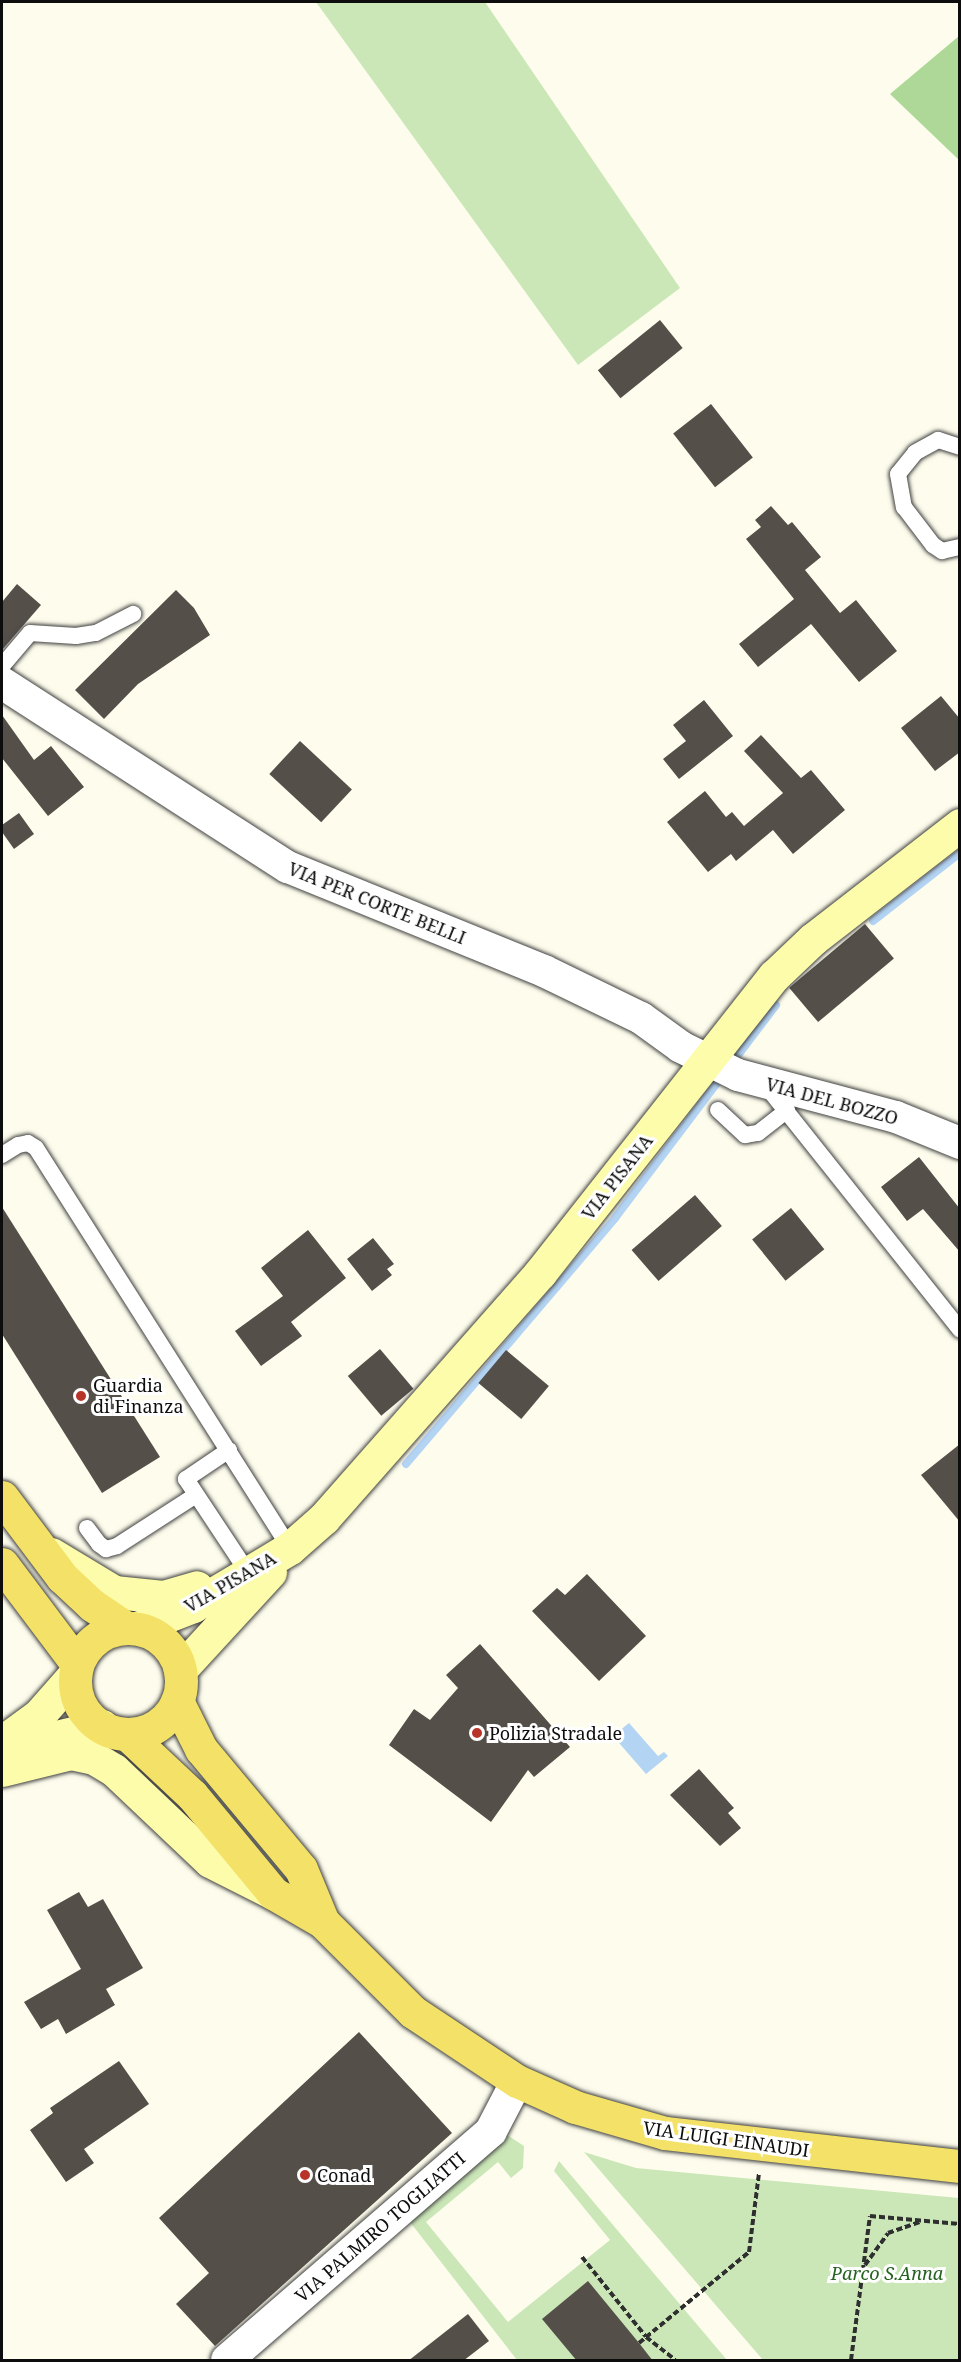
<!DOCTYPE html>
<html>
<head>
<meta charset="utf-8">
<style>
  body { margin:0 }
  #map { position:relative; width:961px; height:2362px; overflow:hidden; background:#fefded; font-family:"Noto Serif",serif }
  div>[style] { position:absolute }
  .green>* { inset:0; background:#cbe7b8 }
  .forest>* { inset:0; background:#add898 }
  .water>* { inset:0; background:#b4d4f4 }
  .stream>* { height:8px; margin:-4px; padding:0 4px; transform-origin:4px; border-radius:4px; background:#b4d4f4 }
  .building>* { inset:0; background:#554f4a; transform-origin:0 0 }
  .path>* { height:4px; margin-top:-2px; transform-origin:0; background:repeating-linear-gradient(90deg,#2f2f2f 0 6px,transparent 0 9px) }
  .roads { filter:drop-shadow(0 0 2px #404040) drop-shadow(0 0 2px #404040) }
  .lane>* { height:16px; margin:-8px; padding:0 8px; transform-origin:8px; border-radius:8px; background:#fff }
  .street>* { height:32px; margin:-16px; padding:0 16px; transform-origin:16px; border-radius:16px; background:#fff }
  .secondary>* { height:33px; margin:-16.5px; padding:0 16.5px; transform-origin:16.5px; border-radius:16.5px; background:#fcfcab }
  .primary>* { height:33px; margin:-16.5px; padding:0 16.5px; transform-origin:16.5px; border-radius:16.5px; background:#f4e268 }
  .primary>.ring { margin:-16.5px; padding:0; box-sizing:content-box; background:none; border:33px solid #f4e268; border-radius:50% }
  .dots>* { width:16px; height:16px; translate:-50% -50%; box-sizing:border-box; border:3px solid #fff; border-radius:50% }
  span { translate:-50% -50%; white-space:nowrap; text-align:center; line-height:1.15; -webkit-text-stroke:6px #fff; paint-order:stroke }
  .street-label { font-size:18px; color:#0d0d0d }
  .poi-label { font-size:18px; color:#0d0d0d }
  .left { translate:0 -50%; text-align:left }
  .park-label { font-size:18px; color:#25621f; font-style:italic }
  .frame { position:absolute; inset:0; border:3px solid #0d0d0d; pointer-events:none }
</style>
</head>
<body>
<div id="map">
  <div class="green">
    <div style="clip-path:polygon(316px 2px,485px 2px,680px 288px,578px 365px)"></div>
    <div style="clip-path:polygon(504px 2133px,524px 2146px,523px 2168px,511px 2178px,498px 2162px,426px 2222px,508px 2322px,610px 2240px,554px 2171px,559px 2161px,727px 2360px,517px 2360px,410px 2222px)"></div>
    <div style="clip-path:polygon(584px 2152px,636px 2168px,959px 2198px,959px 2360px,763px 2360px)"></div>
  </div>
  <div class="forest">
    <div style="clip-path:polygon(959px 36px,959px 160px,890px 94px)"></div>
  </div>
  <div class="water">
    <div style="clip-path:polygon(629px 1723px,658px 1756px,664px 1752px,668px 1756px,646px 1774px,613px 1736px)"></div>
  </div>
  <div class="stream">
    <div style="left:873px;top:921px;width:110px;rotate:-38deg"></div>
    <div style="left:406px;top:1464px;width:323px;rotate:-49.6deg"></div>
    <div style="left:615px;top:1218px;width:267px;rotate:-52.9deg"></div>
  </div>
  <div class="building">
    <div style="left:660px;top:320px;width:36px;height:80px;rotate:51deg"></div>
    <div style="left:711px;top:404px;width:68px;height:48px;rotate:52deg"></div>
    <div style="clip-path:polygon(771px 506px,788px 525px,792px 522px,821px 557px,805px 570px,840px 613px,856px 600px,897px 651px,859px 682px,811px 624px,758px 667px,739px 644px,794px 599px,746px 539px,761px 527px,755px 520px)"></div>
    <div style="clip-path:polygon(17px 584px,41px 605px,2px 650px,2px 602px)"></div>
    <div style="clip-path:polygon(176px 590px,194px 608px,210px 635px,138px 684px,104px 719px,75px 690px)"></div>
    <div style="clip-path:polygon(941px 696px,960px 719px,960px 752px,935px 771px,901px 728px)"></div>
    <div style="clip-path:polygon(704px 700px,733px 736px,679px 779px,663px 759px,686px 741px,673px 725px)"></div>
    <div style="clip-path:polygon(2px 715px,34px 760px,51px 746px,84px 787px,48px 816px,2px 758px)"></div>
    <div style="clip-path:polygon(761px 735px,801px 778px,811px 770px,845px 810px,793px 854px,773px 830px,736px 861px,731px 854px,708px 872px,667px 822px,705px 791px,726px 817px,732px 812px,744px 826px,783px 793px,744px 751px)"></div>
    <div style="left:300px;top:741px;width:71px;height:45px;rotate:43deg"></div>
    <div style="clip-path:polygon(19px 813px,34px 834px,14px 849px,2px 832px,2px 825px)"></div>
    <div style="left:865px;top:924px;width:45px;height:99px;rotate:50deg"></div>
    <div style="clip-path:polygon(919px 1157px,960px 1209px,960px 1252px,923px 1209px,907px 1221px,881px 1187px)"></div>
    <div style="left:695px;top:1195px;width:41px;height:84px;rotate:49deg"></div>
    <div style="clip-path:polygon(2px 1207px,160px 1457px,102px 1493px,2px 1334px)"></div>
    <div style="left:791px;top:1208px;width:53px;height:50px;rotate:51deg"></div>
    <div style="clip-path:polygon(308px 1230px,346px 1278px,291px 1322px,302px 1336px,261px 1366px,235px 1331px,283px 1296px,261px 1268px)"></div>
    <div style="clip-path:polygon(373px 1238px,394px 1264px,387px 1269px,392px 1275px,372px 1291px,347px 1259px)"></div>
    <div style="left:380px;top:1349px;width:52px;height:42px;rotate:50deg"></div>
    <div style="left:506px;top:1350px;width:56px;height:43px;rotate:40deg"></div>
    <div style="clip-path:polygon(960px 1444px,960px 1522px,921px 1475px)"></div>
    <div style="clip-path:polygon(587px 1574px,646px 1636px,599px 1681px,532px 1611px,557px 1588px,565px 1595px)"></div>
    <div style="clip-path:polygon(480px 1644px,570px 1747px,534px 1777px,528px 1770px,491px 1822px,389px 1745px,414px 1709px,430px 1720px,458px 1688px,446px 1675px)"></div>
    <div style="clip-path:polygon(699px 1769px,734px 1808px,728px 1813px,741px 1828px,720px 1846px,670px 1795px)"></div>
    <div style="clip-path:polygon(79px 1892px,88px 1907px,103px 1899px,143px 1968px,106px 1989px,115px 2005px,66px 2034px,58px 2019px,41px 2029px,24px 2002px,81px 1969px,47px 1910px)"></div>
    <div style="clip-path:polygon(359px 2032px,452px 2133px,215px 2346px,176px 2304px,209px 2273px,159px 2218px)"></div>
    <div style="clip-path:polygon(119px 2061px,149px 2104px,84px 2149px,94px 2163px,66px 2182px,30px 2130px,53px 2113px,50px 2108px)"></div>
    <div style="clip-path:polygon(588px 2281px,639px 2343px,653px 2361px,577px 2361px,542px 2319px)"></div>
    <div style="clip-path:polygon(468px 2314px,489px 2341px,463px 2361px,408px 2361px)"></div>
  </div>
  <div class="path">
    <div style="left:582px;top:2257px;width:102px;rotate:51.3deg"></div>
    <div style="left:646px;top:2337px;width:37px;rotate:38deg"></div>
    <div style="left:865px;top:2265px;width:39px;rotate:-54deg"></div>
    <div style="left:888px;top:2233px;width:34px;rotate:-19deg"></div>
    <div style="left:639px;top:2343px;width:143px;rotate:-39.6deg"></div>
    <div style="left:749px;top:2252px;width:80px;rotate:-82.8deg"></div>
    <div style="left:851px;top:2360px;width:145px;rotate:-82.5deg"></div>
    <div style="left:870px;top:2216px;width:90px;rotate:5.1deg"></div>
  </div>
  <div class="roads">
    <div class="lane">
      <div style="left:960px;top:447px;width:23px;rotate:-162deg"></div>
      <div style="left:938px;top:440px;width:26px;rotate:151deg"></div>
      <div style="left:915px;top:453px;width:27px;rotate:129deg"></div>
      <div style="left:898px;top:474px;width:34px;rotate:80deg"></div>
      <div style="left:904px;top:507px;width:48px;rotate:52.7deg"></div>
      <div style="left:933px;top:545px;width:11px;rotate:34deg"></div>
      <div style="left:942px;top:551px;width:18px;rotate:-13deg"></div>
      <div style="left:2px;top:666px;width:43px;rotate:-49.7deg"></div>
      <div style="left:30px;top:633px;width:46px;rotate:3.7deg"></div>
      <div style="left:76px;top:636px;width:20px;rotate:-9deg"></div>
      <div style="left:96px;top:633px;width:42px;rotate:-27.2deg"></div>
      <div style="left:767px;top:1087px;width:310px;rotate:51.5deg"></div>
      <div style="left:718px;top:1110px;width:37px;rotate:43deg"></div>
      <div style="left:745px;top:1135px;width:13px;rotate:-9deg"></div>
      <div style="left:758px;top:1133px;width:37px;rotate:-38deg"></div>
      <div style="left:2px;top:1155px;width:19px;rotate:-32deg"></div>
      <div style="left:18px;top:1145px;width:10px;rotate:-11deg"></div>
      <div style="left:28px;top:1143px;width:9px;rotate:32deg"></div>
      <div style="left:36px;top:1148px;width:474px;rotate:57.6deg"></div>
      <div style="left:229px;top:1450px;width:52px;rotate:146deg"></div>
      <div style="left:186px;top:1479px;width:110px;rotate:56.5deg"></div>
      <div style="left:87px;top:1528px;width:20px;rotate:53deg"></div>
      <div style="left:99px;top:1544px;width:9px;rotate:36deg"></div>
      <div style="left:106px;top:1549px;width:11px;rotate:-15deg"></div>
      <div style="left:117px;top:1546px;width:94px;rotate:-32.8deg"></div>
    </div>
    <div class="street">
      <div style="left:2px;top:683px;width:340px;rotate:32.8deg"></div>
      <div style="left:288px;top:867px;width:276px;rotate:22.1deg"></div>
      <div style="left:544px;top:971px;width:108px;rotate:25.9deg"></div>
      <div style="left:641px;top:1018px;width:49px;rotate:35.9deg"></div>
      <div style="left:681px;top:1047px;width:64px;rotate:26.2deg"></div>
      <div style="left:738px;top:1075px;width:163px;rotate:14.9deg"></div>
      <div style="left:896px;top:1117px;width:69px;rotate:22.1deg"></div>
      <div style="left:227px;top:2360px;width:349px;rotate:-40.9deg"></div>
      <div style="left:491px;top:2131px;width:56px;rotate:-62.5deg"></div>
    </div>
    <div class="secondary">
      <div style="left:51px;top:1554px;width:74px;rotate:31.1deg"></div>
      <div style="left:114px;top:1592px;width:49px;rotate:5.8deg"></div>
      <div style="left:163px;top:1597px;width:35px;rotate:-16deg"></div>
      <div style="left:137px;top:1628px;width:60px;rotate:-21.4deg"></div>
      <div style="left:193px;top:1606px;width:113px;rotate:-30.9deg"></div>
      <div style="left:290px;top:1548px;width:45px;rotate:-41.4deg"></div>
      <div style="left:324px;top:1518px;width:327px;rotate:-48.6deg"></div>
      <div style="left:540px;top:1273px;width:378px;rotate:-51.8deg"></div>
      <div style="left:774px;top:976px;width:54px;rotate:-43.5deg"></div>
      <div style="left:813px;top:939px;width:186px;rotate:-37.8deg"></div>
      <div style="left:180px;top:1670px;width:133px;rotate:-47.4deg"></div>
      <div style="left:2px;top:1742px;width:46px;rotate:-36.1deg"></div>
      <div style="left:39px;top:1715px;width:55px;rotate:-48.7deg"></div>
      <div style="left:35px;top:1742px;width:69px;rotate:-13.4deg"></div>
      <div style="left:2px;top:1770px;width:71px;rotate:-13.8deg"></div>
      <div style="left:71px;top:1753px;width:24px;rotate:12deg"></div>
      <div style="left:94px;top:1758px;width:23px;rotate:31deg"></div>
      <div style="left:114px;top:1770px;width:132px;rotate:43.5deg"></div>
      <div style="left:210px;top:1861px;width:71px;rotate:26.9deg"></div>
    </div>
    <div class="primary">
      <div style="left:2px;top:1497px;width:100px;rotate:53.1deg"></div>
      <div style="left:62px;top:1577px;width:41px;rotate:43deg"></div>
      <div style="left:92px;top:1605px;width:37px;rotate:34deg"></div>
      <div style="left:2px;top:1564px;width:125px;rotate:53.1deg"></div>
      <div class="ring" style="left:75px;top:1628px;width:73px;height:73px"></div>
      <div style="left:177px;top:1701px;width:54px;rotate:63.4deg"></div>
      <div style="left:201px;top:1749px;width:156px;rotate:50.2deg"></div>
      <div style="left:301px;top:1869px;width:57px;rotate:67.5deg"></div>
      <div style="left:323px;top:1922px;width:127px;rotate:45deg"></div>
      <div style="left:413px;top:2012px;width:125px;rotate:33.6deg"></div>
      <div style="left:517px;top:2081px;width:64px;rotate:24.1deg"></div>
      <div style="left:575px;top:2107px;width:94px;rotate:16.1deg"></div>
      <div style="left:665px;top:2133px;width:297px;rotate:6.4deg"></div>
      <div style="left:128px;top:1735px;width:88px;rotate:43.2deg"></div>
      <div style="left:192px;top:1795px;width:127px;rotate:50.4deg"></div>
      <div style="left:273px;top:1893px;width:58px;rotate:30.1deg"></div>
    </div>
  </div>
  <div class="dots">
    <div style="left:81px;top:1396px;background:#b83429"></div>
    <div style="left:477px;top:1733px;background:#b83429"></div>
    <div style="left:305px;top:2175px;background:#b83429"></div>
  </div>
  <div class="street-label">
    <span style="left:377px;top:903px;rotate:22deg">VIA PER CORTE BELLI</span>
    <span style="left:832px;top:1101px;rotate:15deg">VIA DEL BOZZO</span>
    <span style="left:617px;top:1177px;rotate:-52deg">VIA PISANA</span>
    <span style="left:230px;top:1582px;rotate:-30deg">VIA PISANA</span>
    <span style="left:726px;top:2139px;rotate:8deg">VIA LUIGI EINAUDI</span>
    <span style="left:380px;top:2227px;rotate:-41deg">VIA PALMIRO TOGLIATTI</span>
  </div>
  <div class="poi-label">
    <span class="left" style="left:93px;top:1396px">Guardia<br>di Finanza</span>
    <span class="left" style="left:489px;top:1733px">Polizia Stradale</span>
    <span class="left" style="left:317px;top:2175px">Conad</span>
  </div>
  <div class="park-label">
    <span style="left:887px;top:2273px">Parco S.Anna</span>
  </div>
  <div class="frame"></div>
</div>
</body>
</html>
